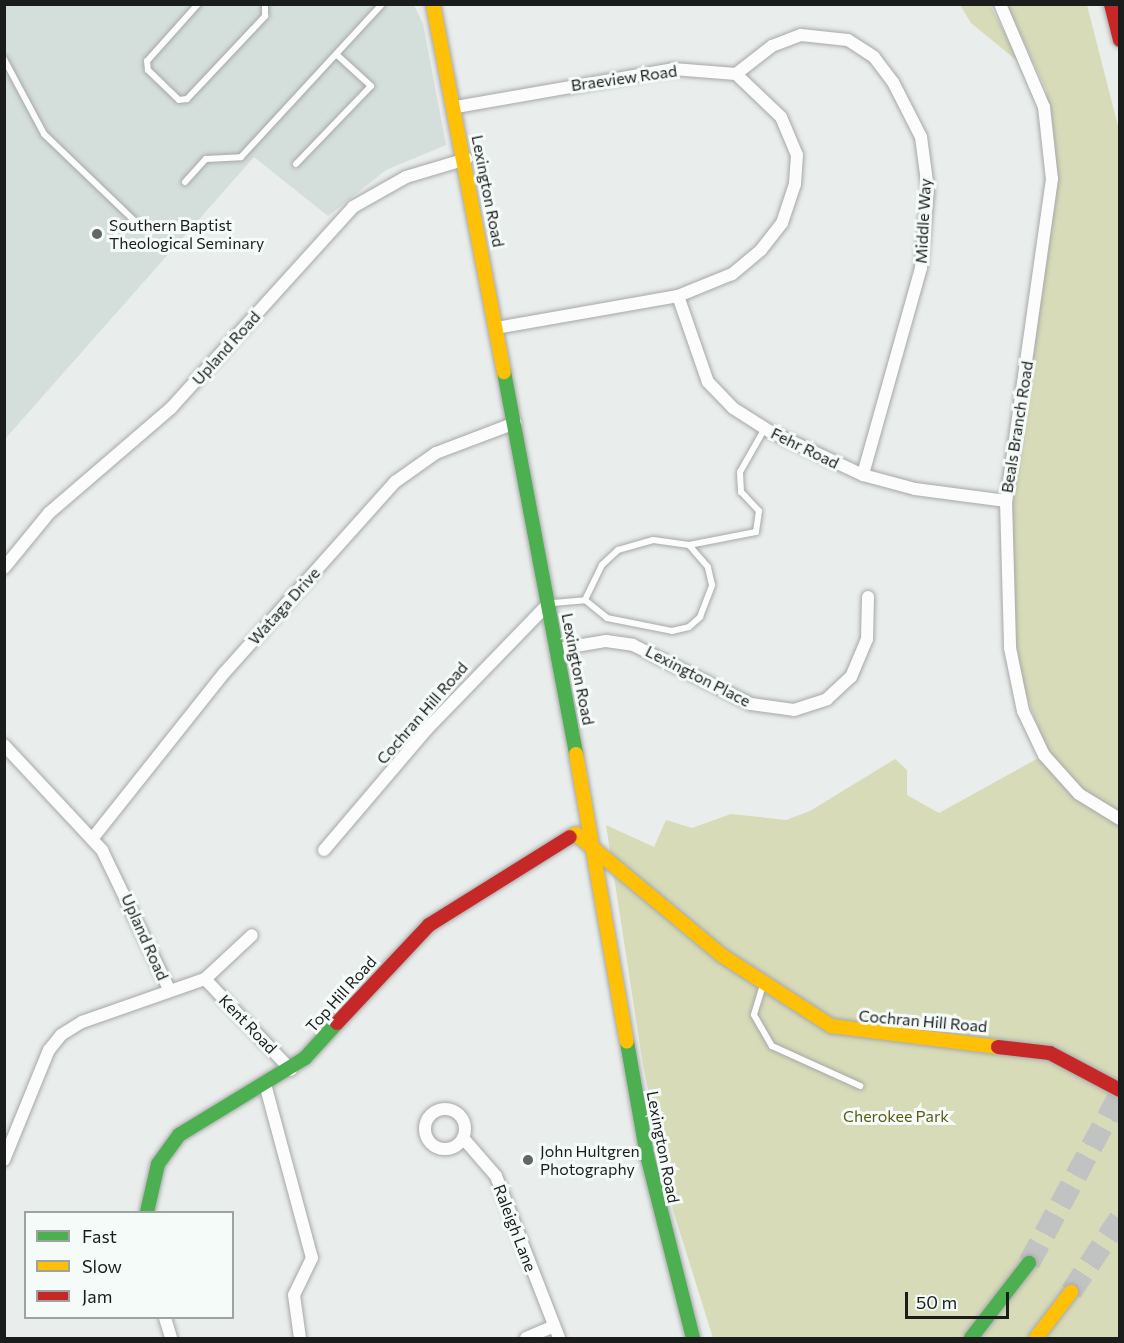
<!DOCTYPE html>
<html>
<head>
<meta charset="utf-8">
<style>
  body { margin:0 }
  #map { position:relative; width:1124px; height:1343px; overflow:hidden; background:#e9edeb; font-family:Commissioner,sans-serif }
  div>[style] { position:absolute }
  .built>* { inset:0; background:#d4dedb }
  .green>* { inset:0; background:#d7dbb8 }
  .highway-tunnel>* { height:22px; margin-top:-11px; transform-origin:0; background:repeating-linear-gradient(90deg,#c0c3c2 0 22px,transparent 0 33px) }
  .roads { filter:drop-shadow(0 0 2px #a6a8a7) drop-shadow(0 0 2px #a6a8a7) }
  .lane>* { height:6px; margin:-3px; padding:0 3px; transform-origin:3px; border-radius:3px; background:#fcfcfc }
  .street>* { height:12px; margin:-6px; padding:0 6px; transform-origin:6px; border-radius:6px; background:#fcfcfc }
  .street>.ring { margin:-6px; padding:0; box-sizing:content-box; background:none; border:12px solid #fcfcfc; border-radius:50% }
  .fast>* { height:14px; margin:-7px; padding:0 7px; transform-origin:7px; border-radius:7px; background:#4caf50 }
  .slow>* { height:14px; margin:-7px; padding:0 7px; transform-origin:7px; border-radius:7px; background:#ffc107 }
  .jam>* { height:14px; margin:-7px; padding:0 7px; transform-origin:7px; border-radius:7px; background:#c62828 }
  .dots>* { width:16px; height:16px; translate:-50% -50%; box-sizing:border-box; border:3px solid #f5fbf9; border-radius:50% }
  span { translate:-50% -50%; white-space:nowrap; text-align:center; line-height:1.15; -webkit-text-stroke:6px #f5fbf9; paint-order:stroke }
  .street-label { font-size:16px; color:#1b1d1d }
  .poi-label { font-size:16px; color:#1b1d1d }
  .left { translate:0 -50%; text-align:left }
  .park-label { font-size:16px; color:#5a5c13 }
  .frame { position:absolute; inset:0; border:6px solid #1b1d1d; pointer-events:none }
  .legend { position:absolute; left:24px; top:1211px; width:210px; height:108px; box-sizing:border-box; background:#f5fbf9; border:2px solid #9ea2a1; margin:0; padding:8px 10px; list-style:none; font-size:18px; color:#1b1d1d }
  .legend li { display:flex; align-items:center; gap:12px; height:30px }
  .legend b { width:30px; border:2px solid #9ea2a1 }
  .scale { position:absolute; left:905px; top:1292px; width:104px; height:27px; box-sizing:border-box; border:3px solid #1b1d1d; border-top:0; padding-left:8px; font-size:18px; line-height:21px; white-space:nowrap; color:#1b1d1d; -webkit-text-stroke:4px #f5fbf9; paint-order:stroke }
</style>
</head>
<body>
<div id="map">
  <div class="built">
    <div style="clip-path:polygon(5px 5px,414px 5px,423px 24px,446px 145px,386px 170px,328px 216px,254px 157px,5px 439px)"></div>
  </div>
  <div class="green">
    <div style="clip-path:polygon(960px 5px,990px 5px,1021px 64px,971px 23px)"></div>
    <div style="clip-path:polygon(1007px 5px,1087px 5px,1120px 134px,1119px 1338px,713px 1338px,673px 1210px,643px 1065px,606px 825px,654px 847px,666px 820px,692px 828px,731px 814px,786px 820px,810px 811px,895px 759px,907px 770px,907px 795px,939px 813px,1044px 755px,1050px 758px,1022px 684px,1015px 633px,1012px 510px,1058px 178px,1046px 90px)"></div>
  </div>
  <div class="highway-tunnel">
    <div style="left:1029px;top:1263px;width:192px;rotate:-61.7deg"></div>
    <div style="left:1071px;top:1292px;width:89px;rotate:-56.5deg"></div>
  </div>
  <div class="roads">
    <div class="lane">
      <div style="left:198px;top:4px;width:76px;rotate:131.8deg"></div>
      <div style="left:147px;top:61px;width:9px;rotate:84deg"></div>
      <div style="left:148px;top:70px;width:43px;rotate:44.1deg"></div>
      <div style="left:179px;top:100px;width:8px;rotate:-7deg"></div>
      <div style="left:187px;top:99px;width:96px;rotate:-46.7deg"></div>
      <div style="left:253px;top:29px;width:18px;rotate:-47deg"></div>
      <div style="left:265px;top:16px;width:12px;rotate:-90deg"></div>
      <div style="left:4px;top:59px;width:85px;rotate:61.9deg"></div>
      <div style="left:44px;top:134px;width:133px;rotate:43.8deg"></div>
      <div style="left:296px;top:164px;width:108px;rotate:-46.1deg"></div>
      <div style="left:371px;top:86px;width:47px;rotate:-137.6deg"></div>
      <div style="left:185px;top:182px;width:31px;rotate:-48deg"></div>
      <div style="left:206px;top:159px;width:35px;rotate:-3deg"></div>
      <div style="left:241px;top:157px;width:208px;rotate:-47.3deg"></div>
      <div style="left:689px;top:545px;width:68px;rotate:-11deg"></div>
      <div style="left:756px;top:532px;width:21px;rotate:-82deg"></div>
      <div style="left:759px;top:511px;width:26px;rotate:-133deg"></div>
      <div style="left:741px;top:492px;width:20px;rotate:-93deg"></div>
      <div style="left:740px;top:472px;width:51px;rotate:-60.4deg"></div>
      <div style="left:553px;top:603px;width:32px;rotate:-5deg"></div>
      <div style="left:585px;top:600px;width:28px;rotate:39deg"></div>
      <div style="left:607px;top:618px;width:66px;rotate:11.3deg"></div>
      <div style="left:672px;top:631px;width:17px;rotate:-13deg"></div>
      <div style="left:689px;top:627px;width:15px;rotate:-42deg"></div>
      <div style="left:700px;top:617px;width:34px;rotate:-69deg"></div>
      <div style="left:712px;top:585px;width:18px;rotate:-103deg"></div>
      <div style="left:708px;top:567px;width:29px;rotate:-131deg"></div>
      <div style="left:689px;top:545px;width:36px;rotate:-172deg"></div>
      <div style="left:653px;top:540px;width:36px;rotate:164deg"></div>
      <div style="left:618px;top:550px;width:22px;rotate:137deg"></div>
      <div style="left:602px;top:565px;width:39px;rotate:116deg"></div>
      <div style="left:763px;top:985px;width:31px;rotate:107deg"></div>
      <div style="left:754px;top:1015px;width:36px;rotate:60deg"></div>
      <div style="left:772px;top:1046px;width:97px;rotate:24.4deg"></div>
    </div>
    <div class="street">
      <div style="left:1000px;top:4px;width:112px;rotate:66.9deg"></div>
      <div style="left:1044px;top:107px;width:72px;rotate:83.7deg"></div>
      <div style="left:1052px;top:179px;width:325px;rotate:98.1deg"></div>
      <div style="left:1006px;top:501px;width:147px;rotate:88.4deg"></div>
      <div style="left:1010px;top:648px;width:64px;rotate:78.3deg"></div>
      <div style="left:1023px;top:711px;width:49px;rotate:64.5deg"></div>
      <div style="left:1044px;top:755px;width:52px;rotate:48.1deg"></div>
      <div style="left:1079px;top:794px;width:48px;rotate:31.4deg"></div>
      <div style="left:736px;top:74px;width:46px;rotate:-37.9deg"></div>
      <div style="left:772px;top:46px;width:31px;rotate:-21deg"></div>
      <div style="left:801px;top:35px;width:47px;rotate:6.1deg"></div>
      <div style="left:848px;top:40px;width:31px;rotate:33deg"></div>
      <div style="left:874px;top:57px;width:31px;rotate:53deg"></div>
      <div style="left:893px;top:82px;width:62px;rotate:63deg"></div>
      <div style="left:921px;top:137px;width:52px;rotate:82.3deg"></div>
      <div style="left:928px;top:189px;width:79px;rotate:95.1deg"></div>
      <div style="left:921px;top:268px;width:215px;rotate:105.7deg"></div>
      <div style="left:456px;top:107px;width:220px;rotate:-9.9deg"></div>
      <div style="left:673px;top:69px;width:63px;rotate:4.5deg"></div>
      <div style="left:736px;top:74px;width:62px;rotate:43.7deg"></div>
      <div style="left:781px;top:117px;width:41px;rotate:67.2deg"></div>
      <div style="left:797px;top:155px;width:29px;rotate:94deg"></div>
      <div style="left:795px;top:184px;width:41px;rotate:108.4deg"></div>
      <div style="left:782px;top:223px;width:34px;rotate:128deg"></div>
      <div style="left:761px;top:250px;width:38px;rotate:140deg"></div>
      <div style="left:732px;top:274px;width:58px;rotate:157.8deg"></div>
      <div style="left:678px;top:296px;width:184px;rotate:170deg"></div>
      <div style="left:678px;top:296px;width:91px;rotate:70.8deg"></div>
      <div style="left:708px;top:382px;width:36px;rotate:46deg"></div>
      <div style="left:733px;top:408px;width:43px;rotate:32.6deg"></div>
      <div style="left:769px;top:431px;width:104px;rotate:25.1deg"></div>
      <div style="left:863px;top:475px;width:54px;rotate:15.1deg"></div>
      <div style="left:915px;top:489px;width:92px;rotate:7.5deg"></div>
      <div style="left:4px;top:568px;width:71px;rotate:-50.7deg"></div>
      <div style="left:49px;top:513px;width:161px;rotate:-40.7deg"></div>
      <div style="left:171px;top:408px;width:271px;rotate:-47.8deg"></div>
      <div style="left:353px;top:207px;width:61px;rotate:-29.5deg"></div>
      <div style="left:406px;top:177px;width:63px;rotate:-16.7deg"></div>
      <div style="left:558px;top:649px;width:49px;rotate:-9.5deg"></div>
      <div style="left:606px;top:641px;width:27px;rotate:8deg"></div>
      <div style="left:633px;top:645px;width:132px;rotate:26.6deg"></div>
      <div style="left:751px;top:704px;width:43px;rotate:7.9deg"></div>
      <div style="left:794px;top:710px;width:35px;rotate:-18deg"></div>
      <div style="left:827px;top:699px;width:33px;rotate:-43deg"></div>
      <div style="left:851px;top:677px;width:41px;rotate:-67.2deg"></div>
      <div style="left:867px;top:639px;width:42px;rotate:-88.6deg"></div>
      <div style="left:4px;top:745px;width:144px;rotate:47deg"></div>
      <div style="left:102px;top:850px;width:154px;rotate:64.3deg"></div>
      <div style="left:92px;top:839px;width:213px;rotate:-51.5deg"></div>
      <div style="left:225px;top:672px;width:255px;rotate:-48.2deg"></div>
      <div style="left:395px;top:482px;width:50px;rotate:-35.3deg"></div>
      <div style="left:436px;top:453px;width:85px;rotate:-20.8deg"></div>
      <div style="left:324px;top:850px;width:159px;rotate:-49.6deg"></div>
      <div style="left:427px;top:729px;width:175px;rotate:-45.9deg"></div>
      <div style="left:205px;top:979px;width:125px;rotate:46.6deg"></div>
      <div style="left:265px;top:1084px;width:180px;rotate:74.9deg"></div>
      <div style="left:312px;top:1258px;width:41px;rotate:115.9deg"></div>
      <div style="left:294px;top:1295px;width:43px;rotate:82.1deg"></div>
      <div class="ring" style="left:425px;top:1109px;width:28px;height:28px"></div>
      <div style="left:463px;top:1138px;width:50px;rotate:49deg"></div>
      <div style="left:496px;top:1176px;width:174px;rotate:68.7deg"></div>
      <div style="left:4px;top:1160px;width:119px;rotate:-67.8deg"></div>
      <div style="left:49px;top:1050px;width:19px;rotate:-51deg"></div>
      <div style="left:61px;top:1035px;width:25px;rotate:-32deg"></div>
      <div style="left:82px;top:1022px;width:130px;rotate:-19.3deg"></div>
      <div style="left:205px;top:979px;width:64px;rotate:-43.1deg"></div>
      <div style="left:165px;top:1318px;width:21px;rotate:73deg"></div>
      <div style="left:526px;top:1338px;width:30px;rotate:-23deg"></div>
    </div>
    <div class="fast">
      <div style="left:504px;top:372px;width:389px;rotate:79.3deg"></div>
      <div style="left:627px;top:1042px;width:115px;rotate:80deg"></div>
      <div style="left:647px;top:1155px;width:189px;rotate:75.9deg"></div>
      <div style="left:147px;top:1212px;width:49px;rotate:-77.1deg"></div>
      <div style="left:158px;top:1164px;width:36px;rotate:-54deg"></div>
      <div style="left:179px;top:1135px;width:148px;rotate:-31.4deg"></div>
      <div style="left:305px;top:1058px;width:47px;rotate:-47.6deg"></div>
      <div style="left:971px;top:1338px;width:95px;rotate:-52.3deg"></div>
    </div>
    <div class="slow">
      <div style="left:433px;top:4px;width:375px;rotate:79.1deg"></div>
      <div style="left:576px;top:754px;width:292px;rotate:80deg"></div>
      <div style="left:570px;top:837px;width:7px;rotate:-27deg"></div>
      <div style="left:576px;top:834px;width:189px;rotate:39.8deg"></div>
      <div style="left:721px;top:955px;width:131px;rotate:32.8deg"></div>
      <div style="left:831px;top:1026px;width:168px;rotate:7.2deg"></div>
      <div style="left:1036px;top:1338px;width:58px;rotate:-52.7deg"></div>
    </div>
    <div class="jam">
      <div style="left:1111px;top:4px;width:37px;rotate:76deg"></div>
      <div style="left:337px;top:1023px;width:134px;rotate:-46.8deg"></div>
      <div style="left:429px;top:925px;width:166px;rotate:-32deg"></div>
      <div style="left:998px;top:1047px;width:52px;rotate:6.6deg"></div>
      <div style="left:1050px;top:1053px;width:79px;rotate:27.9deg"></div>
    </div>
  </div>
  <div class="dots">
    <div style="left:97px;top:234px;background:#636665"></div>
    <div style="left:528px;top:1160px;background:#636665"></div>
  </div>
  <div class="street-label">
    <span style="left:624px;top:78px;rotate:-8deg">Braeview Road</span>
    <span style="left:488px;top:191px;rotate:79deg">Lexington Road</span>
    <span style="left:923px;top:221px;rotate:-87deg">Middle Way</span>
    <span style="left:226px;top:348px;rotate:-48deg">Upland Road</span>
    <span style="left:1017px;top:427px;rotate:-81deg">Beals Branch Road</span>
    <span style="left:805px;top:448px;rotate:26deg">Fehr Road</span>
    <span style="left:284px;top:606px;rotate:-48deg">Wataga Drive</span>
    <span style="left:578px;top:669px;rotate:79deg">Lexington Road</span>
    <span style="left:698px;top:676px;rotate:27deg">Lexington Place</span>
    <span style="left:422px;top:713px;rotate:-49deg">Cochran Hill Road</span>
    <span style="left:145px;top:937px;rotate:66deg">Upland Road</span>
    <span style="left:341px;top:994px;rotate:-48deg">Top Hill Road</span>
    <span style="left:923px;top:1021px;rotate:5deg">Cochran Hill Road</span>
    <span style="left:248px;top:1024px;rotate:46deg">Kent Road</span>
    <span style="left:663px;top:1147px;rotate:79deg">Lexington Road</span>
    <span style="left:515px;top:1228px;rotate:69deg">Raleigh Lane</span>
  </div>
  <div class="poi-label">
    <span class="left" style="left:109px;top:234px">Southern Baptist<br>Theological Seminary</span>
    <span class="left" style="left:540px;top:1160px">John Hultgren<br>Photography</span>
  </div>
  <div class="park-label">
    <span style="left:896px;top:1116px">Cherokee Park</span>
  </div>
  <div class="frame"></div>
  <ul class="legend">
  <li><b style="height:8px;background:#4caf50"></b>Fast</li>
  <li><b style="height:8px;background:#ffc107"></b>Slow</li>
  <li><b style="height:8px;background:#c62828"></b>Jam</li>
  </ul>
  <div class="scale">50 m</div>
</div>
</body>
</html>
